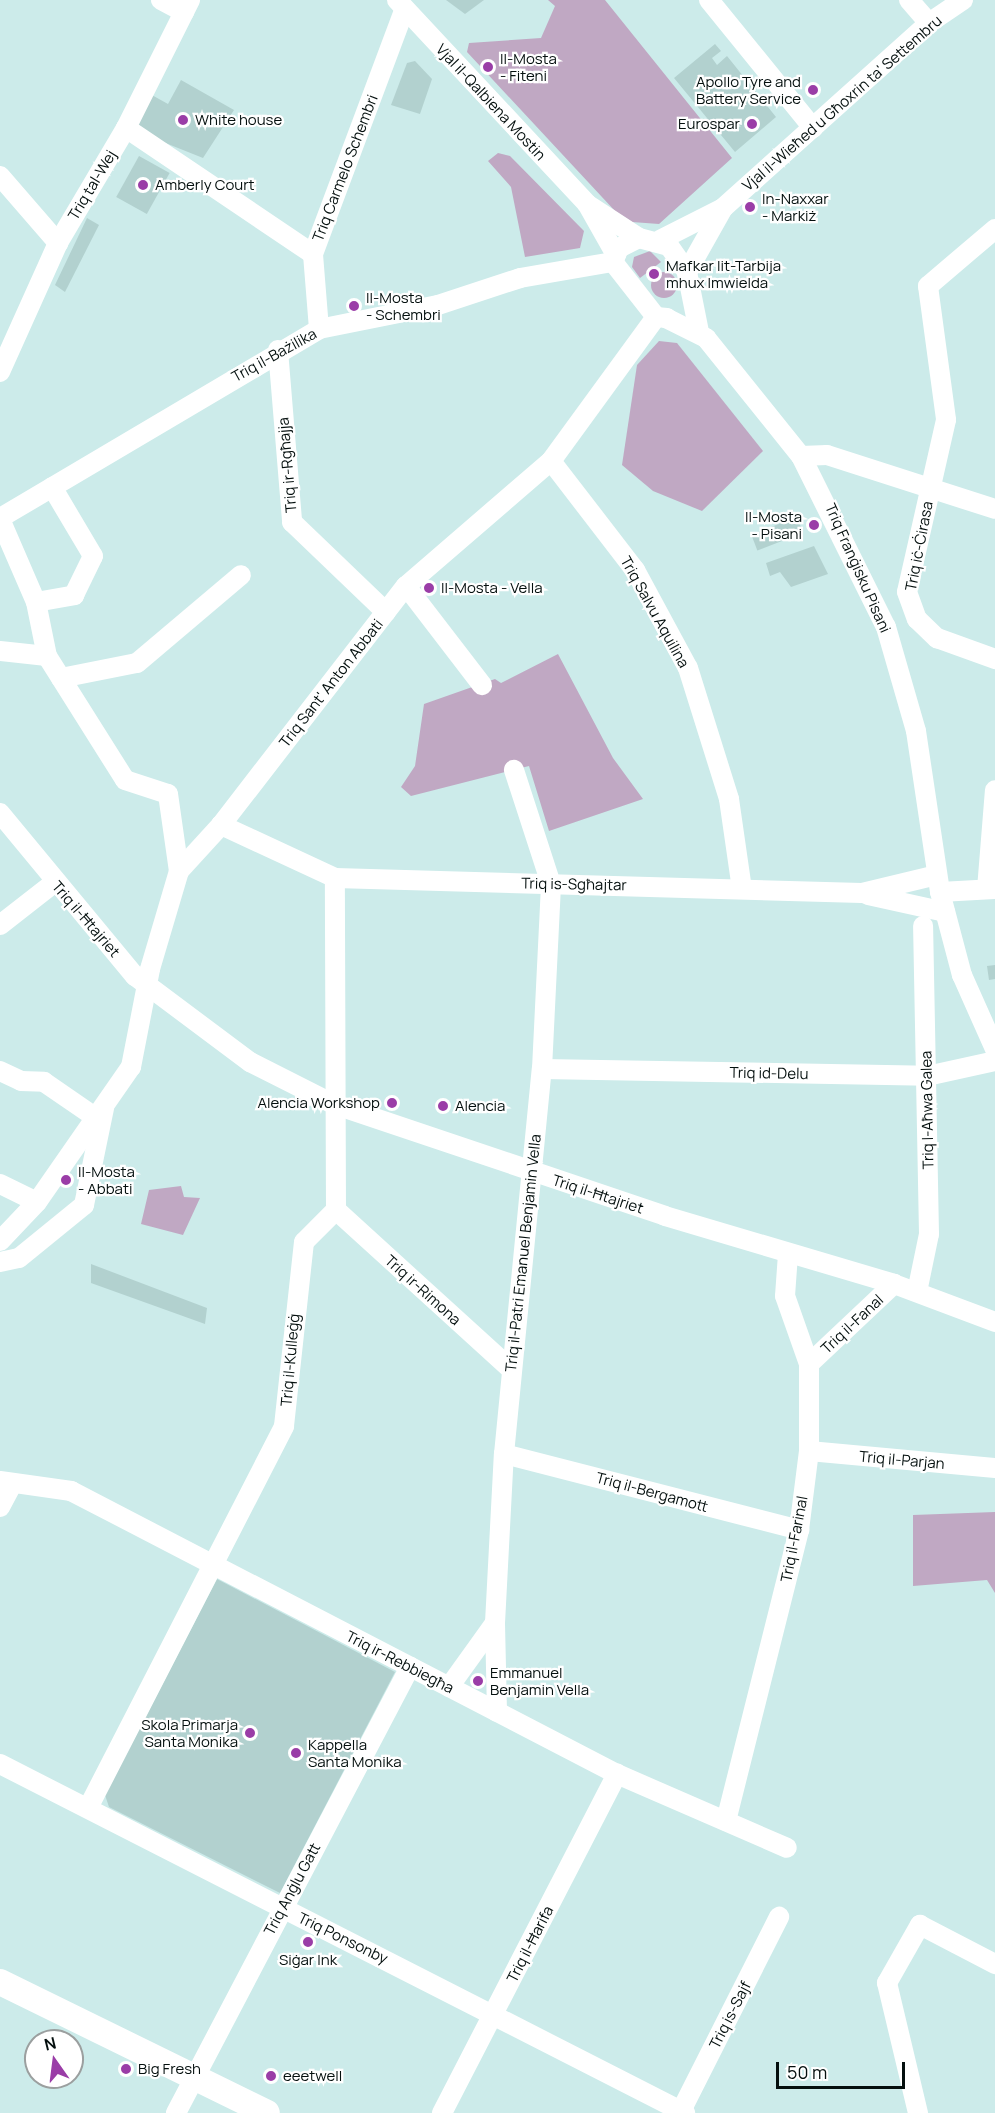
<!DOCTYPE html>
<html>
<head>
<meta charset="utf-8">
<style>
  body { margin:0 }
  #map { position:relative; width:995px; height:2113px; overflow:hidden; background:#ccebea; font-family:Manrope,sans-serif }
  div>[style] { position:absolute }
  .green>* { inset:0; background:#c0a8c3 }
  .round { border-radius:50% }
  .building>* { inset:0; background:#b2d1cf; transform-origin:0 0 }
  .minor>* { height:20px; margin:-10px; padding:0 10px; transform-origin:10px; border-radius:10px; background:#fff }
  .major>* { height:26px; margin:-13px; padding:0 13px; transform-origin:13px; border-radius:13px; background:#fff }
  .dots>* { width:16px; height:16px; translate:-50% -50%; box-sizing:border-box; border:3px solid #fff; border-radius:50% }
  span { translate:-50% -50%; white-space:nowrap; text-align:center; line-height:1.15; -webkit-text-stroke:4.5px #fff; paint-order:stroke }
  .poi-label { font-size:15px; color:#040f0e }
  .left { translate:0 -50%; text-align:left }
  .right { translate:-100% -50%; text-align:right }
  .street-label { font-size:15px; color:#040f0e }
  .north { position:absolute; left:24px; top:2029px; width:60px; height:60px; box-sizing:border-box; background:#fff; border:2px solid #9b9f9f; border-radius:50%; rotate:346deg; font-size:16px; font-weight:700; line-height:24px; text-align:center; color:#040f0e }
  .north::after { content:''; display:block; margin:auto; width:21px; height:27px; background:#9a3da7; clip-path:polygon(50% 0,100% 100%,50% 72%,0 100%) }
  .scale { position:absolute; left:776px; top:2062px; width:129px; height:27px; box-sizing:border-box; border:3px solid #040f0e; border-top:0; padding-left:8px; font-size:18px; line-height:21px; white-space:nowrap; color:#040f0e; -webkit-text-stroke:4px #fff; paint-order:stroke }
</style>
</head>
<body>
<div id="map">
  <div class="green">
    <div style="clip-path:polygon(548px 0,605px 0,732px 158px,659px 224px,632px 222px,615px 211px,467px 52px,469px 43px,541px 38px,555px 6px)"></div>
    <div style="clip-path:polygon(498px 153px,510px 156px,584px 231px,580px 248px,525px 257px,511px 187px,488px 161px)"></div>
    <div style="clip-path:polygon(650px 251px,661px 262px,640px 278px,632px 267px,634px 257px)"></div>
    <div class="round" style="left:651px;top:272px;width:26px;height:26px"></div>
    <div style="clip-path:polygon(659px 341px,677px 343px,763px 451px,702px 511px,653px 491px,622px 465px,637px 365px)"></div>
    <div style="clip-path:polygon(558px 654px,613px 758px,643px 799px,549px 831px,529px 766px,411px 796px,401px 787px,415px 766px,424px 704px,495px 679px,501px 683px)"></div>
    <div style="clip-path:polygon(181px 1186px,184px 1197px,200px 1198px,183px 1235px,141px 1224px,149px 1190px)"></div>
    <div style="clip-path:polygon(995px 1512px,995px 1593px,987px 1580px,913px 1586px,913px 1515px)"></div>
  </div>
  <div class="building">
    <div style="clip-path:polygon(446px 0,484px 0,465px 14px)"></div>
    <div style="clip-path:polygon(715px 44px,721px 51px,712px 58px,717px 65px,727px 56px,776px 117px,735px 152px,674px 78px)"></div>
    <div style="clip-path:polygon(415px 61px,432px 79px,420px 114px,391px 105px,407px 63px)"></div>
    <div style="clip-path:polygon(181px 80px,234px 110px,203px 158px,133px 130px,150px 94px,168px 104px)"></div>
    <div style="left:139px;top:156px;width:35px;height:47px;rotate:29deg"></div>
    <div style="clip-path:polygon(87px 218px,99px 225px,65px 292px,55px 285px)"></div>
    <div style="left:797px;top:517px;width:17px;height:49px;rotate:69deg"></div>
    <div style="clip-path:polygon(814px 546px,828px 574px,791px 587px,780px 572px,770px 576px,766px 563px)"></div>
    <div style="clip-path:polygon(995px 965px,995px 979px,989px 980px,987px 966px)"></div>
    <div style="clip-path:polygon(91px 1264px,207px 1308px,205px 1324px,91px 1283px)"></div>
    <div style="clip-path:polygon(217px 1579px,395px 1672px,280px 1893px,109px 1807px,105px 1795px)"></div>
  </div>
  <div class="minor">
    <div style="left:161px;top:0;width:26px;rotate:28deg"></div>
    <div style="left:397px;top:0;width:279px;rotate:47deg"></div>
    <div style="left:587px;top:204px;width:62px;rotate:33.2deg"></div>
    <div style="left:709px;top:0;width:165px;rotate:50.9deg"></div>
    <div style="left:909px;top:0;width:30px;rotate:49deg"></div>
    <div style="left:126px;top:128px;width:225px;rotate:34deg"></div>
    <div style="left:0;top:176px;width:89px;rotate:49.1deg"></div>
    <div style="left:589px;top:207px;width:55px;rotate:60.6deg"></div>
    <div style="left:995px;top:229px;width:88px;rotate:139.6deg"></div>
    <div style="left:928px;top:286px;width:135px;rotate:82.3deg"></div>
    <div style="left:946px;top:420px;width:176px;rotate:102.8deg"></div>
    <div style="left:907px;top:592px;width:29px;rotate:70deg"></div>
    <div style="left:917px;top:619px;width:28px;rotate:44deg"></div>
    <div style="left:937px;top:638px;width:62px;rotate:19.9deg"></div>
    <div style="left:660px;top:240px;width:71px;rotate:-26.9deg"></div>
    <div style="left:723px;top:208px;width:277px;rotate:-41.9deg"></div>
    <div style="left:929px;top:23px;width:41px;rotate:-34.1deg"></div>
    <div style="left:613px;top:262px;width:15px;rotate:-67deg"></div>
    <div style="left:619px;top:248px;width:22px;rotate:-27deg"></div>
    <div style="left:639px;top:238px;width:31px;rotate:15deg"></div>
    <div style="left:669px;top:246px;width:32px;rotate:55deg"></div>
    <div style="left:687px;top:272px;width:61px;rotate:78.7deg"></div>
    <div style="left:613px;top:262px;width:70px;rotate:52deg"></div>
    <div style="left:656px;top:317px;width:11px;rotate:5deg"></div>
    <div style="left:687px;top:272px;width:73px;rotate:-60.6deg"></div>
    <div style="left:666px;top:318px;width:45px;rotate:26.6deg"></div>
    <div style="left:706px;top:338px;width:151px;rotate:51.2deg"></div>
    <div style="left:801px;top:456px;width:191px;rotate:63.6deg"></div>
    <div style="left:886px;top:627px;width:108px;rotate:73.9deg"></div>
    <div style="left:916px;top:731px;width:163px;rotate:81.5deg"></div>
    <div style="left:940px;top:892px;width:86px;rotate:75.2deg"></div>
    <div style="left:962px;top:975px;width:81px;rotate:66deg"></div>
    <div style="left:319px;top:329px;width:75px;rotate:-94.6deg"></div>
    <div style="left:313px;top:254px;width:259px;rotate:-69.5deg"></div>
    <div style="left:278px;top:350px;width:173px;rotate:85.3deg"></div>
    <div style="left:292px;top:522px;width:130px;rotate:43.8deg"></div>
    <div style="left:0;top:372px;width:141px;rotate:-65.8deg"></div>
    <div style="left:58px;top:243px;width:134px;rotate:-59.4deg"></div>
    <div style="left:126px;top:128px;width:143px;rotate:-63.4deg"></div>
    <div style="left:801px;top:456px;width:26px;rotate:-2deg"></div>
    <div style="left:827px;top:455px;width:176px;rotate:17.8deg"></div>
    <div style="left:551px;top:461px;width:138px;rotate:52.4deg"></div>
    <div style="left:635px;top:570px;width:111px;rotate:61.6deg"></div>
    <div style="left:688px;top:668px;width:137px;rotate:72.6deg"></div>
    <div style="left:729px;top:799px;width:91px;rotate:81.8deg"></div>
    <div style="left:0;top:518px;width:371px;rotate:-30.6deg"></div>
    <div style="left:319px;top:329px;width:121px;rotate:-11.4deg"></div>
    <div style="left:438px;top:305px;width:86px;rotate:-18.2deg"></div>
    <div style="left:520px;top:278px;width:94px;rotate:-9.8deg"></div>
    <div style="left:0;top:519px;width:90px;rotate:66.6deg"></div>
    <div style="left:36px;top:602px;width:55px;rotate:78.5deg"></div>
    <div style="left:47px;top:656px;width:146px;rotate:57.8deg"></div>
    <div style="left:125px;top:780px;width:45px;rotate:18deg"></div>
    <div style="left:168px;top:794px;width:78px;rotate:81.9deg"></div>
    <div style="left:406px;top:586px;width:125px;rotate:52.5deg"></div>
    <div style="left:36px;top:602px;width:39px;rotate:-10deg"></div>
    <div style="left:74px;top:595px;width:43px;rotate:-64deg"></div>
    <div style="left:93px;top:556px;width:80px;rotate:-120.7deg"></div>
    <div style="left:0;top:651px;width:47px;rotate:6.1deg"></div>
    <div style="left:61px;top:678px;width:77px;rotate:-11.2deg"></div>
    <div style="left:137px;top:663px;width:136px;rotate:-40.2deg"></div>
    <div style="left:0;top:813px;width:212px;rotate:50.4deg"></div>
    <div style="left:135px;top:976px;width:144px;rotate:36.8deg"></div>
    <div style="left:250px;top:1062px;width:93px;rotate:26.8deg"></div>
    <div style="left:333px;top:1104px;width:350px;rotate:18.6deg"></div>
    <div style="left:665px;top:1216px;width:239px;rotate:16.5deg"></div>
    <div style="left:894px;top:1284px;width:108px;rotate:20.6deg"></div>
    <div style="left:221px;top:825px;width:126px;rotate:24.9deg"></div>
    <div style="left:335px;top:878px;width:527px;rotate:1.63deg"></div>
    <div style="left:862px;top:893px;width:77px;rotate:-13.5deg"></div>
    <div style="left:987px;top:889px;width:99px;rotate:-85.4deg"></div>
    <div style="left:940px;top:892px;width:55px;rotate:-3.1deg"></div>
    <div style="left:868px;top:895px;width:79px;rotate:12.4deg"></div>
    <div style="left:0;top:925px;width:68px;rotate:-37.9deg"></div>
    <div style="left:542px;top:1069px;width:385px;rotate:1deg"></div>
    <div style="left:927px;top:1076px;width:70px;rotate:-12.4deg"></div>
    <div style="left:0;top:1071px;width:23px;rotate:25deg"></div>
    <div style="left:21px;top:1081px;width:23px;rotate:2deg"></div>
    <div style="left:44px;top:1082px;width:62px;rotate:34.5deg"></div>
    <div style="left:0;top:1184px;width:41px;rotate:25.9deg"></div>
    <div style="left:336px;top:1210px;width:236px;rotate:42.3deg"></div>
    <div style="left:0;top:1241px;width:54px;rotate:-46.5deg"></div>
    <div style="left:37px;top:1202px;width:165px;rotate:-55.2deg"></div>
    <div style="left:131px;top:1067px;width:100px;rotate:-79deg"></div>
    <div style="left:150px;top:969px;width:102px;rotate:-73.5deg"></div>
    <div style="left:179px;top:871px;width:62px;rotate:-47.6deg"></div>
    <div style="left:221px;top:825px;width:302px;rotate:-52.3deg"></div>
    <div style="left:406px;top:586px;width:191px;rotate:-40.8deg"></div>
    <div style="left:551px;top:461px;width:178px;rotate:-53.9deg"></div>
    <div style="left:0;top:1262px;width:19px;rotate:-12deg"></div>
    <div style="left:19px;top:1258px;width:84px;rotate:-39.2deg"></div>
    <div style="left:84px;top:1205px;width:99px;rotate:-78.3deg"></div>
    <div style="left:917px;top:1292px;width:59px;rotate:-78.3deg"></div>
    <div style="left:929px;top:1234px;width:308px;rotate:-91.1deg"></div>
    <div style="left:809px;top:1364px;width:117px;rotate:-43.3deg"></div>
    <div style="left:809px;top:1451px;width:187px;rotate:5.2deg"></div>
    <div style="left:504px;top:1454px;width:305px;rotate:14.4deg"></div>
    <div style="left:0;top:1481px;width:72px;rotate:8deg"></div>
    <div style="left:71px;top:1491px;width:615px;rotate:27.4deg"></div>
    <div style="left:617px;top:1774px;width:185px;rotate:23.5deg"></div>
    <div style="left:0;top:1507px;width:26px;rotate:-62deg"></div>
    <div style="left:449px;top:1687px;width:79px;rotate:-54.3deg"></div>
    <div style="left:497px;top:1712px;width:89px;rotate:-91.3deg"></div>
    <div style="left:495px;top:1623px;width:169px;rotate:-87deg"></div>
    <div style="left:504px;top:1454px;width:387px;rotate:-84.4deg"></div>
    <div style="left:542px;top:1069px;width:185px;rotate:-87.2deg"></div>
    <div style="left:551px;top:884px;width:120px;rotate:-108deg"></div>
    <div style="left:0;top:1764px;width:769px;rotate:27deg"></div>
    <div style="left:88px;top:1808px;width:429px;rotate:-62.8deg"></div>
    <div style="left:284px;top:1426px;width:185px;rotate:-83.8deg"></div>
    <div style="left:304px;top:1242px;width:45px;rotate:-45deg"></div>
    <div style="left:336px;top:1210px;width:332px;rotate:-90.2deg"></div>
    <div style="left:726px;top:1821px;width:300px;rotate:-75.9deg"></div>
    <div style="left:799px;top:1530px;width:80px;rotate:-82.8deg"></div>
    <div style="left:809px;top:1451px;width:87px;rotate:-90deg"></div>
    <div style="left:809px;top:1364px;width:72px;rotate:-109.4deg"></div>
    <div style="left:785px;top:1296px;width:42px;rotate:-85.9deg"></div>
    <div style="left:176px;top:2113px;width:504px;rotate:-62.32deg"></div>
    <div style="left:442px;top:2113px;width:382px;rotate:-62.7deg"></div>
    <div style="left:680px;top:2113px;width:220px;rotate:-63.2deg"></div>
    <div style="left:918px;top:2113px;width:134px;rotate:-103.4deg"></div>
    <div style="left:887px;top:1983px;width:67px;rotate:-60.4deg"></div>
    <div style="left:920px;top:1925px;width:85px;rotate:27.5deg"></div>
  </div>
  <div class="major">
    <div style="left:0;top:1982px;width:297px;rotate:26.1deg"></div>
  </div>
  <div class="dots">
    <div style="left:488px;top:67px;background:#9a3da7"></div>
    <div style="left:813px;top:90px;background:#9a3da7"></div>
    <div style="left:183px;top:120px;background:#9a3da7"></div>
    <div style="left:752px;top:124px;background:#9a3da7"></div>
    <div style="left:143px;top:185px;background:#9a3da7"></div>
    <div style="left:750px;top:207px;background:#9a3da7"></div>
    <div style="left:654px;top:274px;background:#9a3da7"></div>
    <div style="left:354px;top:306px;background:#9a3da7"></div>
    <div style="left:814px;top:525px;background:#9a3da7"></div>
    <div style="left:429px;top:588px;background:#9a3da7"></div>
    <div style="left:392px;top:1103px;background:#9a3da7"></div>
    <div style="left:443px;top:1106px;background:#9a3da7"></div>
    <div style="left:66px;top:1180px;background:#9a3da7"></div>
    <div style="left:478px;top:1681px;background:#9a3da7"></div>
    <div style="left:250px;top:1733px;background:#9a3da7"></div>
    <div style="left:296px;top:1753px;background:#9a3da7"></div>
    <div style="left:308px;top:1942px;background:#9a3da7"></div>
    <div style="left:126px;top:2069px;background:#9a3da7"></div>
    <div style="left:271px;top:2076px;background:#9a3da7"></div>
  </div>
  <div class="poi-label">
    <span class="left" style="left:500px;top:67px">Il-Mosta<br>- Fiteni</span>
    <span class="right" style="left:801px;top:90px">Apollo Tyre and<br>Battery Service</span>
    <span class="left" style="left:195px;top:120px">White house</span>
    <span class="right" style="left:740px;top:124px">Eurospar</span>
    <span class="left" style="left:155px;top:185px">Amberly Court</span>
    <span class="left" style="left:762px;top:207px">In-Naxxar<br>- Markiż</span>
    <span class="left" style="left:666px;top:274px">Mafkar lit-Tarbija<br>mhux Imwielda</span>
    <span class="left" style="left:366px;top:306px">Il-Mosta<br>- Schembri</span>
    <span class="right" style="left:802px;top:525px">Il-Mosta<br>- Pisani</span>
    <span class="left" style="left:441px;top:588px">Il-Mosta - Vella</span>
    <span class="right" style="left:380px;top:1103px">Alencia Workshop</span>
    <span class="left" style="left:455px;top:1106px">Alencia</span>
    <span class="left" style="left:78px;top:1180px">Il-Mosta<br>- Abbati</span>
    <span class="left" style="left:490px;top:1681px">Emmanuel<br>Benjamin Vella</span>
    <span class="right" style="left:238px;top:1733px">Skola Primarja<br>Santa Monika</span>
    <span class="left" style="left:308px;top:1753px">Kappella<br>Santa Monika</span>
    <span style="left:308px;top:1960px">Siġar Ink</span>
    <span class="left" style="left:138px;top:2069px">Big Fresh</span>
    <span class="left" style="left:283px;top:2076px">eeetwell</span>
  </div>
  <div class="street-label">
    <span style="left:491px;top:102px;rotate:47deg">Vjal il-Qalbiena Mostin</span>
    <span style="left:842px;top:103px;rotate:-41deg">Vjal il-Wieħed u Għoxrin ta' Settembru</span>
    <span style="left:345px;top:168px;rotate:-69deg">Triq Carmelo Schembri</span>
    <span style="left:92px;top:185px;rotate:-59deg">Triq tal-Wej</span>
    <span style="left:274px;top:355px;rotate:-29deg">Triq il-Bażilika</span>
    <span style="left:287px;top:465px;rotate:-95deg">Triq ir-Rgħajja</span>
    <span style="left:919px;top:546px;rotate:-79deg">Triq iċ-Ċirasa</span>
    <span style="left:858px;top:568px;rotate:66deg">Triq Franġisku Pisani</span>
    <span style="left:655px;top:612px;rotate:61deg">Triq Salvu Aquilina</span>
    <span style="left:331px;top:683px;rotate:-52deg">Triq Sant' Anton Abbati</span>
    <span style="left:574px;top:884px;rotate:1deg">Triq is-Sgħajtar</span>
    <span style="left:86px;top:919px;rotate:49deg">Triq il-Ħtajriet</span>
    <span style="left:769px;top:1073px;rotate:1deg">Triq id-Delu</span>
    <span style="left:927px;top:1110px;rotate:-91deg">Triq l-Aħwa Galea</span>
    <span style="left:598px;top:1194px;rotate:18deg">Triq il-Ħtajriet</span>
    <span style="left:523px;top:1253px;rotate:-84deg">Triq il-Patri Emanuel Benjamin Vella</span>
    <span style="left:423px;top:1290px;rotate:42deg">Triq ir-Rimona</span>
    <span style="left:852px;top:1324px;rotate:-43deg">Triq il-Fanal</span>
    <span style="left:290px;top:1360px;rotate:-85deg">Triq il-Kulleġġ</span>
    <span style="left:902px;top:1460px;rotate:5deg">Triq il-Parjan</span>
    <span style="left:652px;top:1492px;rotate:15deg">Triq il-Bergamott</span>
    <span style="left:794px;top:1539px;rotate:-79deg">Triq il-Farinal</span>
    <span style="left:400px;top:1662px;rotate:27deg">Triq ir-Rebbiegħa</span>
    <span style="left:292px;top:1889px;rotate:-62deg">Triq Anġlu Gatt</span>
    <span style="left:343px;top:1938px;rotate:26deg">Triq Ponsonby</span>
    <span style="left:530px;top:1944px;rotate:-63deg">Triq il-Ħarifa</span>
    <span style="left:730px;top:2015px;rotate:-63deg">Triq is-Sajf</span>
  </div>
  <div class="north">N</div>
  <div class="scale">50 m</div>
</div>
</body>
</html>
